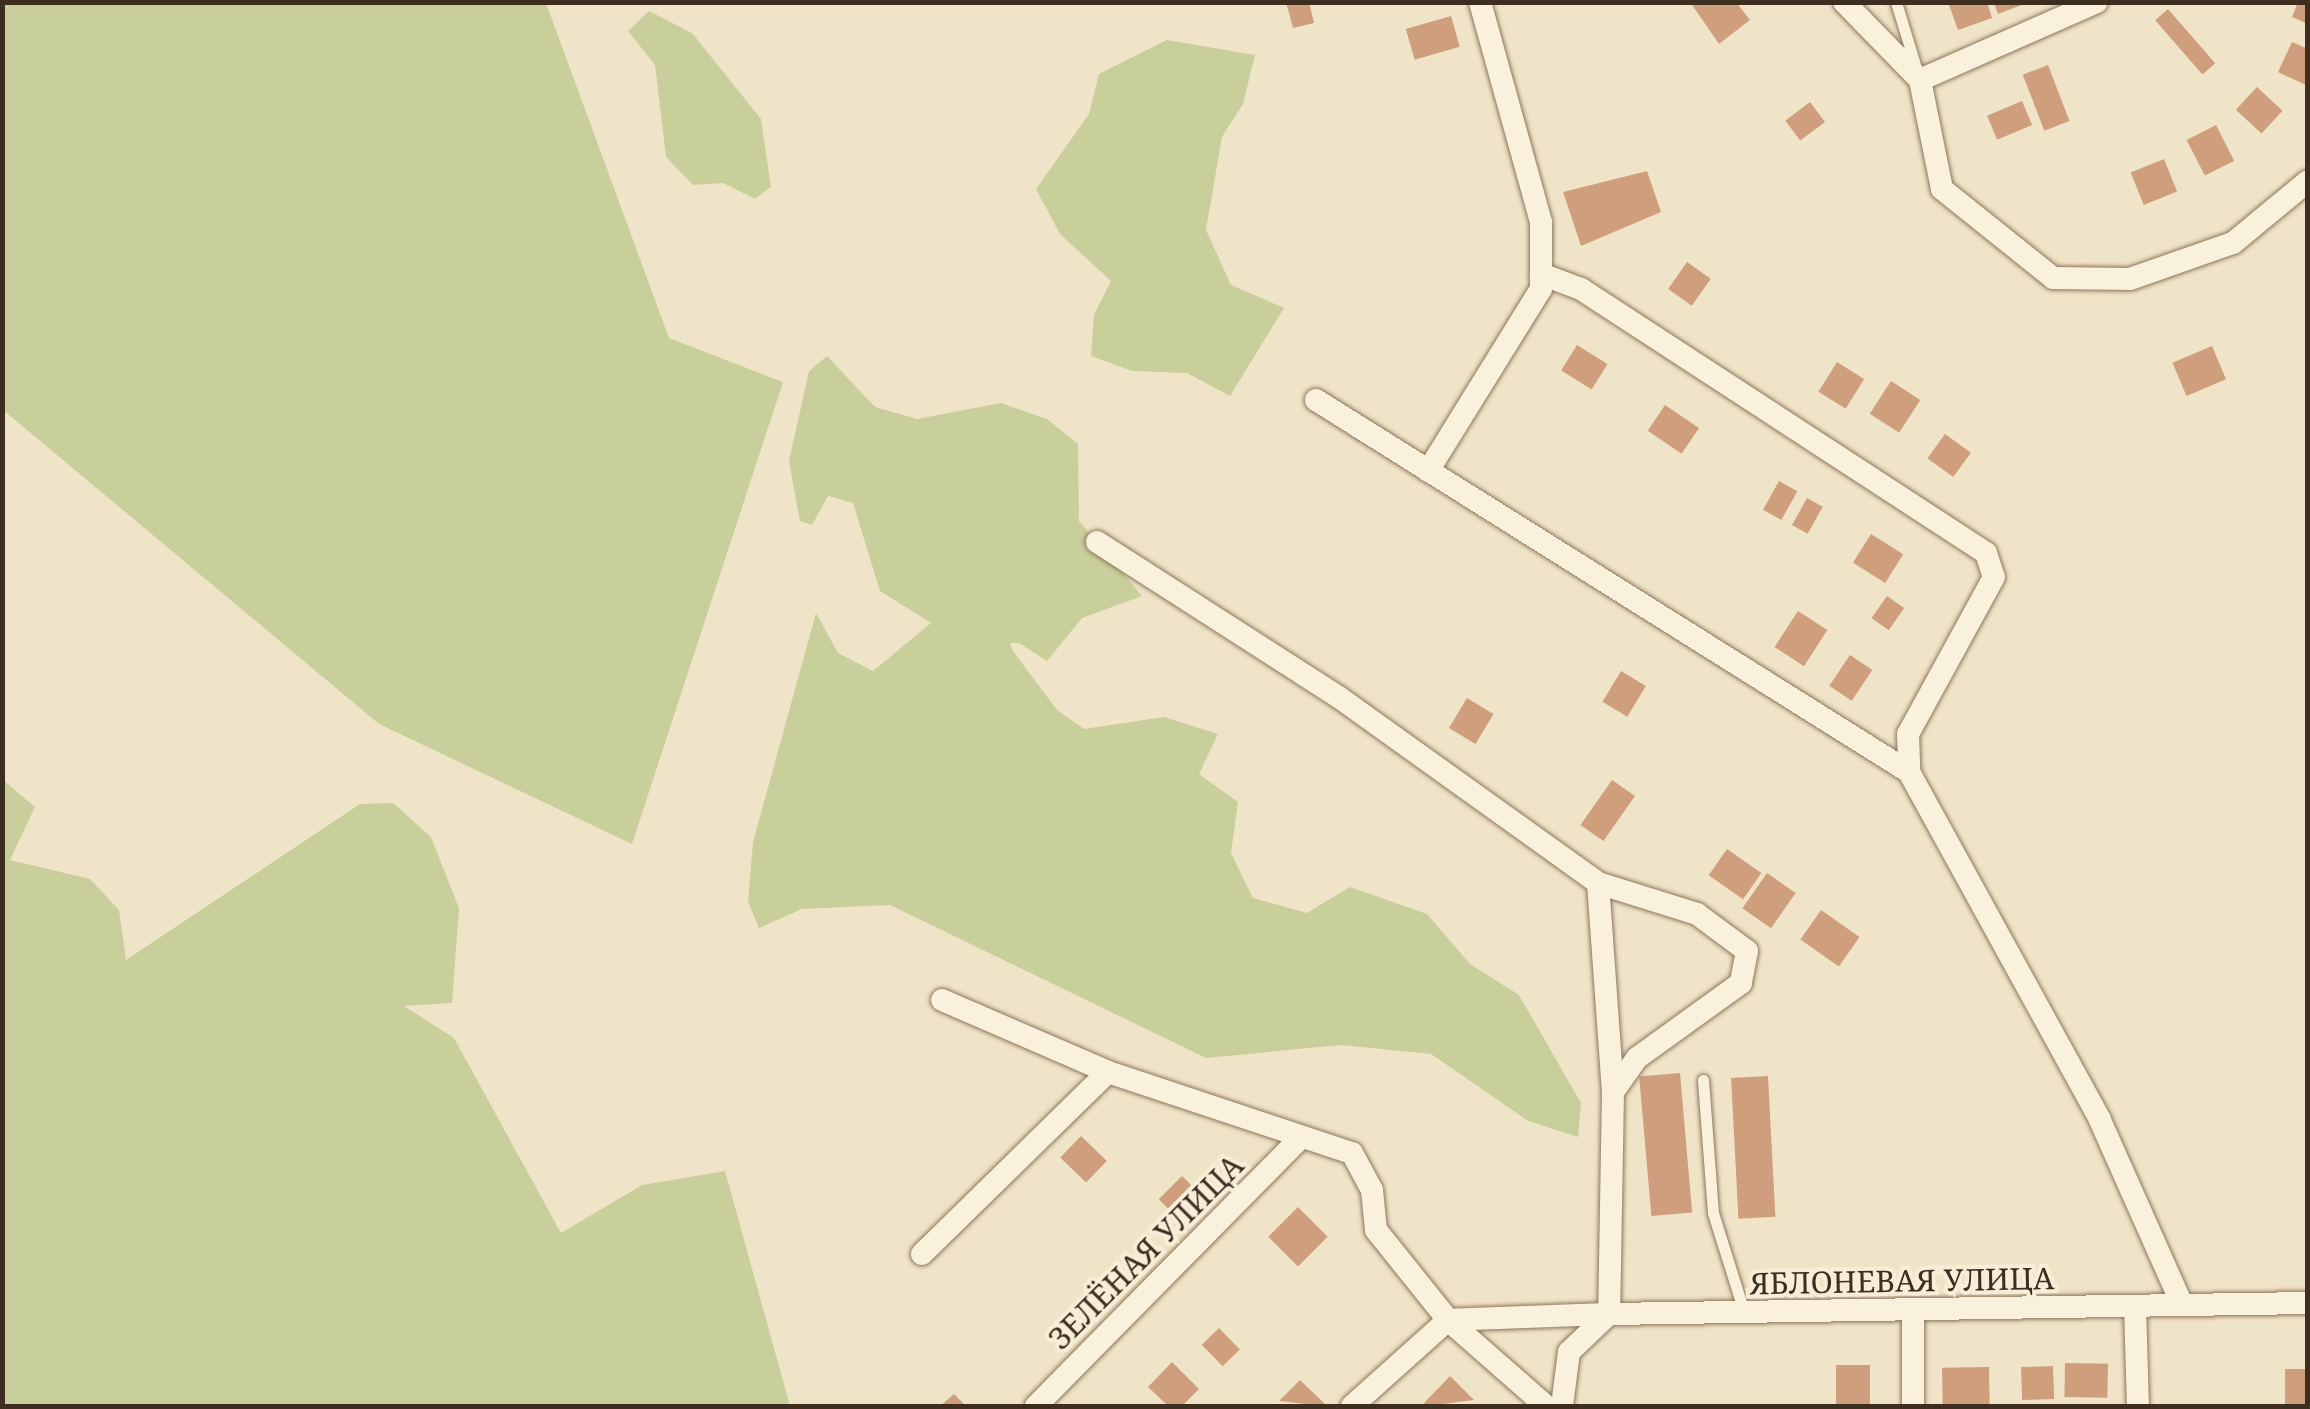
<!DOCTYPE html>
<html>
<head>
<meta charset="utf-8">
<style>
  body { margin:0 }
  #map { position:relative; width:2310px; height:1409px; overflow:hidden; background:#f0e4c8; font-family:"Noto Serif",serif }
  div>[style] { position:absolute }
  .green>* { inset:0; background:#c9cf9b }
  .building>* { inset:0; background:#cf9f7d; transform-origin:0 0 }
  .roads { filter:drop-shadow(0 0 2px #8d765c) drop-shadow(0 0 2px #8d765c) }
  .service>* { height:11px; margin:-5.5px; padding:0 5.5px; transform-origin:5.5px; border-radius:5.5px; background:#faf1dc }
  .minor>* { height:22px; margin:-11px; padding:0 11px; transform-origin:11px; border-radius:11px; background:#faf1dc }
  span { translate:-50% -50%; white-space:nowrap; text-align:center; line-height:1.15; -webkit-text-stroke:8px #f7eed8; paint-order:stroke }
  .street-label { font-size:30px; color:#3d2e20 }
  .frame { position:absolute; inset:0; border:5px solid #3d2e20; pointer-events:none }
</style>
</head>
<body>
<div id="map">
  <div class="green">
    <div style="clip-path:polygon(2px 3px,546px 3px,669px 338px,783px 382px,632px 844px,379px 724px,3px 410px)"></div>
    <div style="clip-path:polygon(649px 11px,692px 33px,761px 119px,771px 187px,755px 199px,723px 183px,693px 185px,666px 157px,655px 65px,628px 31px)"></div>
    <div style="clip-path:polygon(1167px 40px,1255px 55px,1243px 104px,1222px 137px,1206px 230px,1231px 285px,1284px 308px,1230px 396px,1187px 373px,1132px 371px,1091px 356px,1094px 315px,1111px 281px,1060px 234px,1036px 189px,1089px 114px,1099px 74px)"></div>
    <div style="clip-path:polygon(827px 356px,875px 407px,917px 419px,1001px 403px,1047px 419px,1078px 444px,1079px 521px,1142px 596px,1082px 618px,1047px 661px,1019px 643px,1010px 643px,1013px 651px,1057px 710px,1084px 729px,1164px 717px,1218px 734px,1199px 774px,1238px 802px,1231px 853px,1253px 898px,1307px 913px,1350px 887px,1427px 914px,1470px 964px,1519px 995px,1581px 1103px,1578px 1137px,1528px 1121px,1431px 1054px,1341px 1045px,1206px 1058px,890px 905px,802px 909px,759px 928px,748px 902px,753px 842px,816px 613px,838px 653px,873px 671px,931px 623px,880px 591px,853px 503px,828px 496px,812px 525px,800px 521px,789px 461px,809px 371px)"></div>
    <div style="clip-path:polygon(2px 779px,35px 807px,10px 860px,90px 879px,119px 910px,126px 960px,360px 804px,393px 803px,431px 837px,459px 908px,452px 1003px,404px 1006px,454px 1038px,561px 1233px,642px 1185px,725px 1171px,790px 1406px,3px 1406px)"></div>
  </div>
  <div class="building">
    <div style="clip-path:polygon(1286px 2px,1309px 2px,1314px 23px,1293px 28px)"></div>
    <div style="clip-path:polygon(1690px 2px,1736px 2px,1750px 20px,1719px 44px)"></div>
    <div style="clip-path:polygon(1948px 2px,1987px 2px,1992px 18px,1958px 30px)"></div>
    <div style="clip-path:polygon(2298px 2px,2308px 2px,2308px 24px,2292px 17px)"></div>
    <div style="clip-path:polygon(1994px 3px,2027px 3px,1998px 14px)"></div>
    <div style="left:2168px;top:9px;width:72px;height:17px;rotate:49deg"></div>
    <div style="left:1451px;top:16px;width:32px;height:47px;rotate:74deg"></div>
    <div style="clip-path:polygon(2292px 42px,2308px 49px,2308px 86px,2278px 72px)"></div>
    <div style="left:2048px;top:65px;width:60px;height:27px;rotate:69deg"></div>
    <div style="left:2257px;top:87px;width:35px;height:31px;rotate:43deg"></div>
    <div style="left:2022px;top:101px;width:26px;height:38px;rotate:67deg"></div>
    <div style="left:1810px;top:102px;width:25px;height:31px;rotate:53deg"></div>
    <div style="left:2216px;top:125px;width:40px;height:33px;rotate:63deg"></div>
    <div style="left:2164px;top:159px;width:35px;height:36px;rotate:68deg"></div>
    <div style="clip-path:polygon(1647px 171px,1661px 212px,1581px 246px,1563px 192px)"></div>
    <div style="left:1687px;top:262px;width:29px;height:33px;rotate:35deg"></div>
    <div style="left:1577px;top:345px;width:36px;height:30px;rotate:32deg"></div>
    <div style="left:2212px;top:346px;width:36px;height:43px;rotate:67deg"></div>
    <div style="left:1837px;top:362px;width:32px;height:35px;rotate:32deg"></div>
    <div style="left:1891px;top:381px;width:35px;height:39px;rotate:33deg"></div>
    <div style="left:1665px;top:405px;width:41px;height:31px;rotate:34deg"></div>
    <div style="left:1945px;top:434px;width:32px;height:30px;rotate:36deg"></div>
    <div style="left:1779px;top:481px;width:21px;height:33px;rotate:29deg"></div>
    <div style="left:1807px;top:498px;width:18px;height:31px;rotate:29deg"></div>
    <div style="left:1871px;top:534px;width:38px;height:34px;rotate:32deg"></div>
    <div style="left:1887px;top:596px;width:21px;height:27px;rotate:35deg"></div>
    <div style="left:1798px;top:611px;width:35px;height:43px;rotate:33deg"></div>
    <div style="left:1850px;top:655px;width:27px;height:37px;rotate:34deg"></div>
    <div style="left:1621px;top:671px;width:29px;height:36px;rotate:31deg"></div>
    <div style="left:1467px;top:698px;width:31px;height:35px;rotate:31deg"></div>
    <div style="left:1612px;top:780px;width:28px;height:55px;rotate:35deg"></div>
    <div style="left:1727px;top:849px;width:42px;height:32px;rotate:35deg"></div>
    <div style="left:1767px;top:873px;width:35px;height:43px;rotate:35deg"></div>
    <div style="left:1821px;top:910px;width:47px;height:36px;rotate:35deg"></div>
    <div style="left:1680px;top:1073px;width:140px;height:41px;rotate:85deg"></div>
    <div style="left:1768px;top:1076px;width:141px;height:37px;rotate:87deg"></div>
    <div style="left:1081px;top:1136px;width:36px;height:30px;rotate:44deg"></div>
    <div style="left:1182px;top:1176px;width:30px;height:33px;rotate:45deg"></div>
    <div style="left:1298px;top:1207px;width:42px;height:42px;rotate:45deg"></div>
    <div style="left:1219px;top:1328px;width:30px;height:24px;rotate:46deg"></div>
    <div style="clip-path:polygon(1172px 1362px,1199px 1389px,1182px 1406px,1168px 1406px,1148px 1387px)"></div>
    <div style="left:2065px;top:1363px;width:43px;height:34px;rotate:1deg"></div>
    <div style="left:1870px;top:1365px;width:41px;height:34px;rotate:90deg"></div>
    <div style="left:2053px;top:1366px;width:33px;height:32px;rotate:88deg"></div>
    <div style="left:1989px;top:1367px;width:39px;height:47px;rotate:89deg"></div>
    <div style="left:2285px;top:1369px;width:23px;height:37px"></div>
    <div style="clip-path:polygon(1450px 1376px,1474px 1400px,1427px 1406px,1424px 1403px)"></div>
    <div style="clip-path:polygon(1300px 1380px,1325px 1404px,1323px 1406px,1279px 1401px)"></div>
    <div style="clip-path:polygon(954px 1394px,966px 1406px,940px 1406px)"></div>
  </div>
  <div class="roads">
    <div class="service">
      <div style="left:1896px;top:2px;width:72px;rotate:73.1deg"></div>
      <div style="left:1703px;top:1080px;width:133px;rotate:85.7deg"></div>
      <div style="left:1713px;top:1213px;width:107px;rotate:72.6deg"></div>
    </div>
    <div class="minor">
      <div style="left:1844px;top:2px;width:109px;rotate:45.7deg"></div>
      <div style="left:1920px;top:80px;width:111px;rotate:78.6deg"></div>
      <div style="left:1942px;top:189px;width:142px;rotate:38.7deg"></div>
      <div style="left:2053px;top:278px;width:77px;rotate:0.7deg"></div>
      <div style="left:2130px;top:279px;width:109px;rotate:-19.3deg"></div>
      <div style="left:2233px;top:243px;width:97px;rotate:-39.6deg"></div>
      <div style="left:1920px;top:80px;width:193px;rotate:-23.8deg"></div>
      <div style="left:1541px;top:274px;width:43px;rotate:20.6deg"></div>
      <div style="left:1581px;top:289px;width:483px;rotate:33.1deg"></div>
      <div style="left:1986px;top:553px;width:25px;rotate:72deg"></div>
      <div style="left:1994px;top:577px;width:179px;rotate:118.7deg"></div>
      <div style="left:1908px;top:734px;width:38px;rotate:88deg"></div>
      <div style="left:1909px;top:772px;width:395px;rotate:61.2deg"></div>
      <div style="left:2099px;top:1118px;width:204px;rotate:66deg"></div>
      <div style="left:1316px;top:400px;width:700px;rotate:32.1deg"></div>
      <div style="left:1428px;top:471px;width:214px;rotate:-58.2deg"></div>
      <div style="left:1541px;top:289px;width:67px;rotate:-90deg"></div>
      <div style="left:1541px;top:222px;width:228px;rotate:-105.5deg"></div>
      <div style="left:1097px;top:542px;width:289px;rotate:32.7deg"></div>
      <div style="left:1340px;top:698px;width:317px;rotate:35.6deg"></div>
      <div style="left:1598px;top:883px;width:104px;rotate:17.4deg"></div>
      <div style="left:1697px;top:914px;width:62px;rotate:36.5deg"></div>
      <div style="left:1747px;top:951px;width:33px;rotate:101deg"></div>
      <div style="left:1741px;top:983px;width:128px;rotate:144.2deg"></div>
      <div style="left:1637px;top:1058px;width:42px;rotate:125.2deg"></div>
      <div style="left:1613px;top:1092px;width:222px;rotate:91deg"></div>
      <div style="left:1609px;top:1314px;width:161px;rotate:177.9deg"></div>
      <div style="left:1448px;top:1320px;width:129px;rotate:138.1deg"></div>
      <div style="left:1598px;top:883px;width:210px;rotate:85.9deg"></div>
      <div style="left:942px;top:1000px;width:181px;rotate:23.4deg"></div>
      <div style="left:922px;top:1254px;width:260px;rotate:-44.4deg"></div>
      <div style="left:1108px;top:1072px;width:257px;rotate:18.4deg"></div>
      <div style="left:1352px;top:1153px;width:42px;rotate:61.6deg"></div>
      <div style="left:1372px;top:1190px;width:40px;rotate:84.3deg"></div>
      <div style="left:1376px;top:1230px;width:115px;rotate:51.3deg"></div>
      <div style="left:1448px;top:1320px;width:130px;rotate:41.3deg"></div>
      <div style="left:2135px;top:1306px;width:100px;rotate:88.3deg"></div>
      <div style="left:1913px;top:1309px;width:97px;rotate:90deg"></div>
      <div style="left:1036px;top:1406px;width:373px;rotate:-45.4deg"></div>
      <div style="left:1562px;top:1406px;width:54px;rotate:-82.6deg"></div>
      <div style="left:1569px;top:1352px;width:55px;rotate:-43.5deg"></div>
      <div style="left:1609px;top:1314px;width:699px;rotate:-0.9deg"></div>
    </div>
  </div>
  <div class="street-label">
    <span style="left:1146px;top:1252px;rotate:-45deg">ЗЕЛЁНАЯ УЛИЦА</span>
    <span style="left:1902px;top:1281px;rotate:-1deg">ЯБЛОНЕВАЯ УЛИЦА</span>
  </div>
  <div class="frame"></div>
</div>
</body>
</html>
